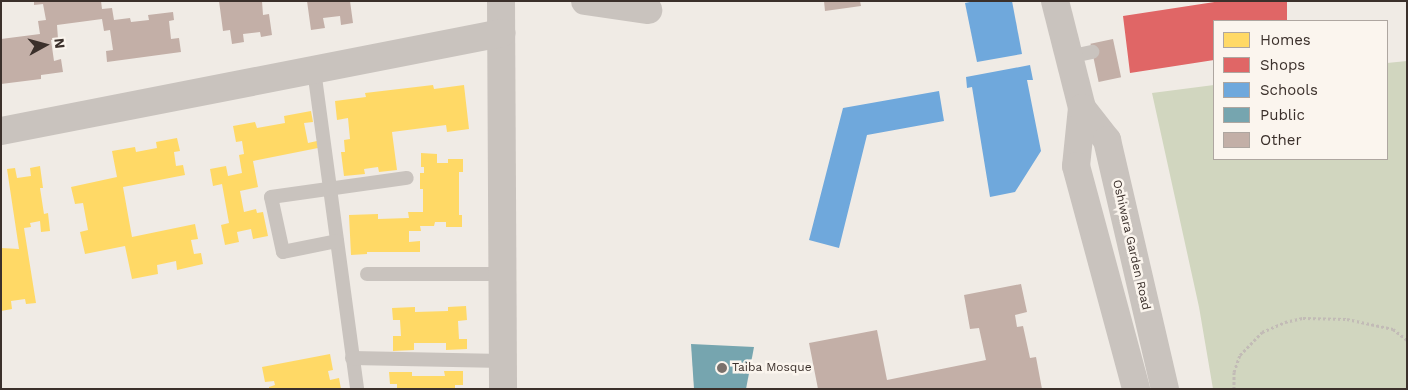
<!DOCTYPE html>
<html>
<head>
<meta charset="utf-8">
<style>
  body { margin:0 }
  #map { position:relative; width:1408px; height:390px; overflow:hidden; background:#f0ebe5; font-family:"Work Sans",sans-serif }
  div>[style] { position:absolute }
  .green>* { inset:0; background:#d1d6bf }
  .homes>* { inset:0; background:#ffd966 }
  .shops>* { inset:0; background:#e06666 }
  .schools>* { inset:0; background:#6fa8dc }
  .public>* { inset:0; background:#76a5af }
  .building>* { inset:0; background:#c3afa7; transform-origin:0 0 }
  .path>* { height:3px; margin-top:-1.5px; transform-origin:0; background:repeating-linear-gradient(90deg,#c2bbb6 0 2.5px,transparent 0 5px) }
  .service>* { height:14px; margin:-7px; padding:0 7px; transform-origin:7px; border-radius:7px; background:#c9c3be }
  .minor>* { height:28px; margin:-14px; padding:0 14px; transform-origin:14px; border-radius:14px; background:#c9c3be }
  .tertiary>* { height:28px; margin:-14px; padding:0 14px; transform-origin:14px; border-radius:14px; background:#c9c3be }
  .dots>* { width:14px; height:14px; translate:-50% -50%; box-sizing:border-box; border:2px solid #fbf5ee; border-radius:50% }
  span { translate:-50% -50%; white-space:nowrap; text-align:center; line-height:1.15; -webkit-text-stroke:5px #fbf5ee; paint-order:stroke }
  .street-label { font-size:12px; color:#3b302b }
  .poi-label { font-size:12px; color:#3b302b }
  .left { translate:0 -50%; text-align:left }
  .frame { position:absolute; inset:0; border:2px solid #3b302b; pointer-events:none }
  .legend { position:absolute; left:1213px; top:20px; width:175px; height:140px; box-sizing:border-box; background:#fbf5ee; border:1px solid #aea6a0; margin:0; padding:6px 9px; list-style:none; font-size:15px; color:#3b302b }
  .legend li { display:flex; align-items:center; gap:10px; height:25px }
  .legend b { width:25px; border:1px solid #aea6a0 }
  .north { position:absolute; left:20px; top:20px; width:50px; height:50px; -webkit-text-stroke:4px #fbf5ee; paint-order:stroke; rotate:83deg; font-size:14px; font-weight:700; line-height:20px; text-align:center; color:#3b302b }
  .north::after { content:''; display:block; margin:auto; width:18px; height:22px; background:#3b302b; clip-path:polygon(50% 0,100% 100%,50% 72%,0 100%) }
</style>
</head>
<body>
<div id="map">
  <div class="green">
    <div style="clip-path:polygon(1407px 61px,1407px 389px,1213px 389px,1199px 307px,1152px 93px,1214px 85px,1214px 159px,1387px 159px,1387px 63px)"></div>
  </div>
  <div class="homes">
    <div style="clip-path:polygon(433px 85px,434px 89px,464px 85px,469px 129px,447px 132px,446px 125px,392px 132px,397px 170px,379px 172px,378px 167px,364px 169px,365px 174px,344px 176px,341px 152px,345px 152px,344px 140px,350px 139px,348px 118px,337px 120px,335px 101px,366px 97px,365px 93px)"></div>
    <div style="clip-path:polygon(311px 111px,313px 122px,304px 123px,308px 143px,317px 141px,318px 148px,253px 161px,258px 187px,240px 191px,244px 212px,256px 209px,257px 213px,263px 212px,268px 236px,253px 239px,251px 229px,237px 232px,239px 242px,225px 245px,221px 225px,229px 223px,222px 184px,213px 186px,210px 169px,226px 166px,228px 176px,242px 173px,239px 155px,244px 154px,242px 141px,236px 142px,233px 126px,255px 122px,257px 128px,285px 123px,284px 116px)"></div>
    <div style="clip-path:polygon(177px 138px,180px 151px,174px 152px,176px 166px,183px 165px,185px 175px,123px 187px,132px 237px,195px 224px,198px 239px,191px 240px,194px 254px,201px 253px,203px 264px,177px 270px,176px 261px,157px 265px,158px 274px,132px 279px,125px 246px,85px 254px,80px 232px,88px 230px,83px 203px,75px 204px,71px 187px,117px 177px,112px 151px,135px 147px,136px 152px,157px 148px,156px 142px)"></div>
    <div style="clip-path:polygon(421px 153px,437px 154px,437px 163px,448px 163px,448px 159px,463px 159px,463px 172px,459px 172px,459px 215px,462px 215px,462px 227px,446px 227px,446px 222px,435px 222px,434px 226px,420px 226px,421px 231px,409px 231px,409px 242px,420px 241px,420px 252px,367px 252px,367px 254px,351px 255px,349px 215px,378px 214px,378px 219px,409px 218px,408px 212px,423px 212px,423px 189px,420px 189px,420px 173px,424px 173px,424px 167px,421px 167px)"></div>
    <div style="clip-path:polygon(40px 166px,43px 188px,40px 188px,44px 214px,48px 213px,50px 231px,41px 232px,40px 221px,30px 223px,31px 227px,24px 228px,36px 303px,26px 304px,25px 299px,11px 301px,12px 309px,1px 311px,1px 248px,19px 249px,7px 169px,15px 168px,17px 178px,31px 176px,30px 168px)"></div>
    <div style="clip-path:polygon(466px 306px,467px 320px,458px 321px,459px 339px,467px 339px,467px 349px,446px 350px,446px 343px,414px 343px,414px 350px,393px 351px,393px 336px,401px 336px,400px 320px,393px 320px,392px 308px,415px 307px,415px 312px,448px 311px,448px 307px)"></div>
    <div style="clip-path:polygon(330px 354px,333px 370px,328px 371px,330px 380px,339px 378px,341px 389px,269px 389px,269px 387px,275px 385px,274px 381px,265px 382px,262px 367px)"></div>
    <div style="clip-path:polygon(444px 371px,463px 371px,463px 385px,455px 385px,455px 389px,397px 389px,397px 384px,390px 384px,389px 372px,412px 372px,412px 376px,445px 376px)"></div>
  </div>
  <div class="shops">
    <div style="clip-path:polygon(1221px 1px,1287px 1px,1287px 21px,1214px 21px,1214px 60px,1130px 73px,1123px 16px)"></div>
  </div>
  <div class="schools">
    <div style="clip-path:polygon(975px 1px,1012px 1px,1022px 54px,977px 62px,965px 3px)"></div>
    <div style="clip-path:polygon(1030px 65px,1033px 80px,1027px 80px,1041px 151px,1015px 192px,990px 197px,972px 87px,967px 88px,966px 77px)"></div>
    <div style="clip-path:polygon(939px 91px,944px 121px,867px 135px,839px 248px,809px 240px,843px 108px)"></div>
  </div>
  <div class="public">
    <div style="clip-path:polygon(691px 344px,754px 347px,746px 389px,694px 389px)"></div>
  </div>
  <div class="building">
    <div style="clip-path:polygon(34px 1px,101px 1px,102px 9px,112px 8px,114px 20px,130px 18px,131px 22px,149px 20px,148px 15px,173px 12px,174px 20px,169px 21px,171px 39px,179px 38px,181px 52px,107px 62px,106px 51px,113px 50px,110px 30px,104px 31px,102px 19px,57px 25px,58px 39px,51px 40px,54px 61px,61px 59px,63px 72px,41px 75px,41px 79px,1px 84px,1px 39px,40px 34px,38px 21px,46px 20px,43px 4px,34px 5px)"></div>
    <div style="clip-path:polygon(219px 1px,262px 1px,263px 15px,269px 14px,272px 35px,261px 37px,260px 32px,243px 34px,244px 42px,232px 44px,230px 30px,223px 31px)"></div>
    <div style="clip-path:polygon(307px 1px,350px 1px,353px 23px,341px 25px,340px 16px,323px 18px,325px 28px,311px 30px)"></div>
    <div style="clip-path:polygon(824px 1px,860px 1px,861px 6px,825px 11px)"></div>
    <div style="left:1113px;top:39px;width:39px;height:23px;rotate:78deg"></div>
    <div style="clip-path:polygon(1021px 284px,1027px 312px,1015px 315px,1017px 327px,1023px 326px,1030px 358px,1036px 357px,1042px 389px,818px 389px,809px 343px,877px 330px,887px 380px,986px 360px,979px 328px,970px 329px,964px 295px)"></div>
  </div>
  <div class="path">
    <div style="left:1234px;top:389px;width:17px;rotate:-90deg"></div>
    <div style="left:1234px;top:372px;width:18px;rotate:-71deg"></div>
    <div style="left:1240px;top:355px;width:32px;rotate:-46deg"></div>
    <div style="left:1262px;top:332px;width:25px;rotate:-23deg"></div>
    <div style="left:1285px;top:322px;width:18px;rotate:-13deg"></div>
    <div style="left:1303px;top:318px;width:44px;rotate:1.3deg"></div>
    <div style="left:1347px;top:319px;width:47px;rotate:12.3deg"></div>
    <div style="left:1393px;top:329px;width:18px;rotate:38deg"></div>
  </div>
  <div class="service">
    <div style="left:1068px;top:57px;width:25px;rotate:-12deg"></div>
    <div style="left:314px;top:70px;width:322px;rotate:82.3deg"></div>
    <div style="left:337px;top:241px;width:55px;rotate:168.5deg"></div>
    <div style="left:283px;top:252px;width:56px;rotate:-102.3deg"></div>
    <div style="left:271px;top:197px;width:137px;rotate:-8deg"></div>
    <div style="left:367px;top:274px;width:136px"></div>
    <div style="left:352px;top:358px;width:151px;rotate:1.1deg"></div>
  </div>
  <div class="minor">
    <div style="left:501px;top:1px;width:388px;rotate:89.7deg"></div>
    <div style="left:585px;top:1px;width:64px;rotate:8.1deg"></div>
    <div style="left:1px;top:131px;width:510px;rotate:-11.07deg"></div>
  </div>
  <div class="tertiary">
    <div style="left:1055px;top:1px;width:110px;rotate:75.8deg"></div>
    <div style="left:1082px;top:108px;width:58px;rotate:95.9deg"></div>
    <div style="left:1076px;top:166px;width:231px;rotate:74.9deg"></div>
    <div style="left:1082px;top:108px;width:41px;rotate:52deg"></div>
    <div style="left:1107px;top:140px;width:256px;rotate:76.9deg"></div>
  </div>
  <div class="dots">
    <div style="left:722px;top:368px;background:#7a716c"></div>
  </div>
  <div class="street-label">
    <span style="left:1131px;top:245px;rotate:77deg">Oshiwara Garden Road</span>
  </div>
  <div class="poi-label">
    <span class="left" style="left:732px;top:368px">Taiba Mosque</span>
  </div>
  <div class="frame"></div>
  <ul class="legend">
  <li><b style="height:14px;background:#ffd966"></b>Homes</li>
  <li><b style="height:14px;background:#e06666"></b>Shops</li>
  <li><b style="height:14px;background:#6fa8dc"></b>Schools</li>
  <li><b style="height:14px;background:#76a5af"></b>Public</li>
  <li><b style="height:14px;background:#c3afa7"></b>Other</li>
  </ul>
  <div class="north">N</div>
</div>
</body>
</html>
